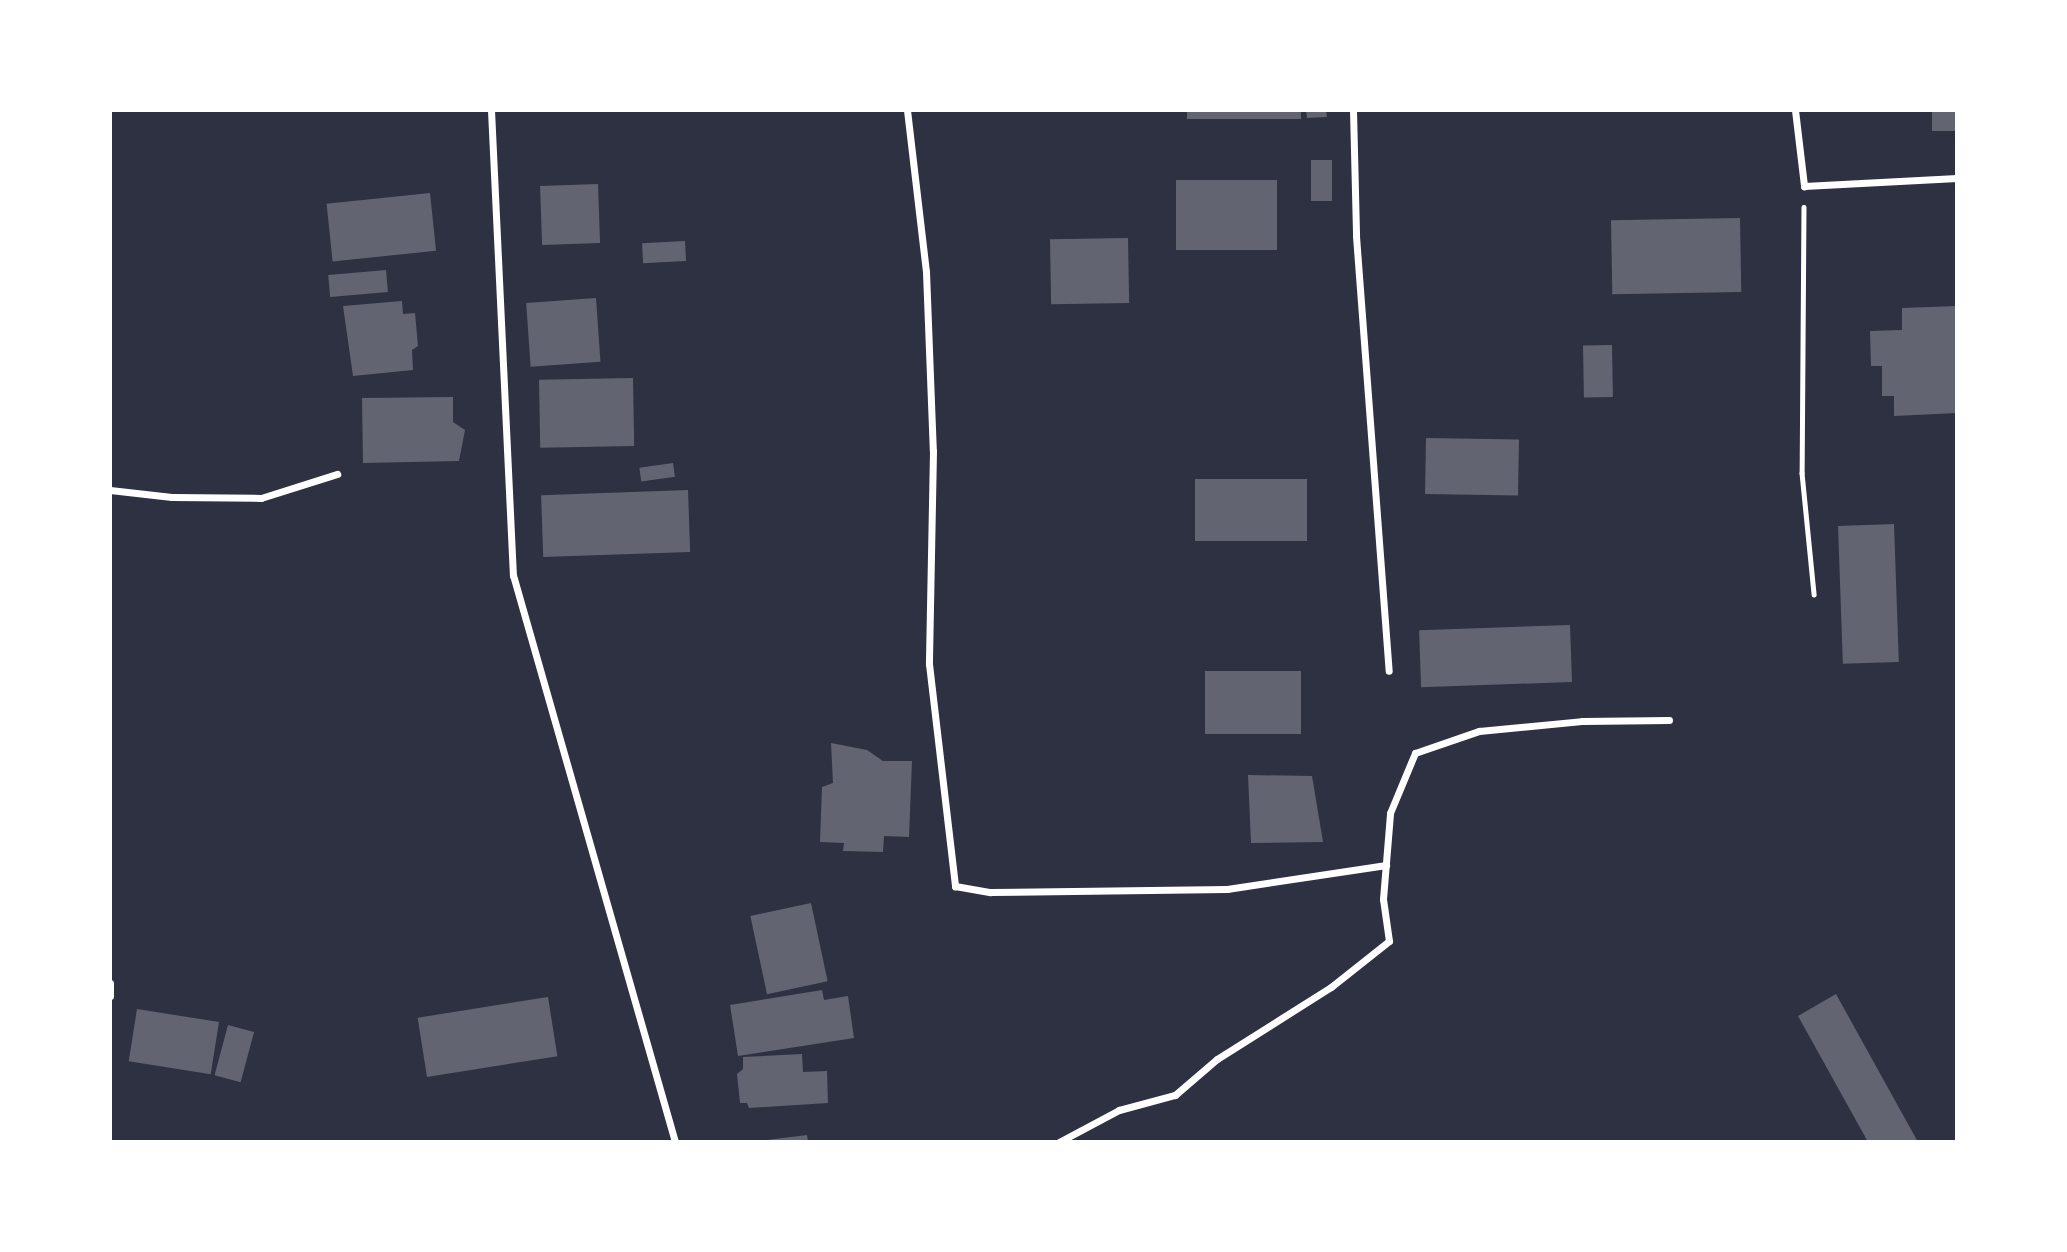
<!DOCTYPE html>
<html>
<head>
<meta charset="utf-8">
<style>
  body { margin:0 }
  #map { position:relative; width:2067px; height:1252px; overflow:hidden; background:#2d3142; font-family:Overpass,sans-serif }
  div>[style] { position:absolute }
  .building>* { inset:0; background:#626471; transform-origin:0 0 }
  .path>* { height:4.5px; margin:-2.25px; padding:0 2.25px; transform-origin:2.25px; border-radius:2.25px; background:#fff }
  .minor>* { height:7px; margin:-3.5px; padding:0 3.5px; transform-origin:3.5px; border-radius:3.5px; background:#fff }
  span { translate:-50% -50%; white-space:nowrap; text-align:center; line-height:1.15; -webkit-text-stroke:6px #fff; paint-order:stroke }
  .frame { position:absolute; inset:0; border:112px solid #fff; pointer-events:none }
</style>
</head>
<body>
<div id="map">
  <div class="building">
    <div style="left:1187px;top:110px;width:114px;height:9px"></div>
    <div style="clip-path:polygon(1306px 110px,1326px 110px,1327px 117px,1307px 118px)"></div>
    <div style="left:1932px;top:110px;width:25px;height:21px"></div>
    <div style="left:1311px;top:160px;width:21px;height:41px"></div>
    <div style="left:1277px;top:180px;width:70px;height:101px;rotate:90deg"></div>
    <div style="left:598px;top:184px;width:59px;height:58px;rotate:88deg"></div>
    <div style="left:430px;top:193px;width:58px;height:104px;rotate:84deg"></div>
    <div style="left:1740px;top:218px;width:74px;height:129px;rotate:89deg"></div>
    <div style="left:1128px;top:238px;width:65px;height:78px;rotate:89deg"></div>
    <div style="left:685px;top:241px;width:20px;height:43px;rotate:87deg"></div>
    <div style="left:386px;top:270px;width:22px;height:58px;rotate:85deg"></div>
    <div style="left:596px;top:298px;width:64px;height:70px;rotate:86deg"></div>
    <div style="clip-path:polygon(402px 301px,403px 314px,415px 313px,418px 346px,412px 350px,413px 370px,353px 376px,343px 306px)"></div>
    <div style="clip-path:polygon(1957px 306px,1957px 413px,1894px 416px,1894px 396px,1882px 396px,1882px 366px,1871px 366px,1870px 331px,1902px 330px,1902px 308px)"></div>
    <div style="left:1612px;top:345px;width:52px;height:29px;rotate:89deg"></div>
    <div style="left:633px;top:378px;width:68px;height:94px;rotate:89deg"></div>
    <div style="clip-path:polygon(453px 397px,453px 422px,465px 430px,459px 461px,363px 463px,362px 398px)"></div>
    <div style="left:1426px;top:438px;width:93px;height:56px;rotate:1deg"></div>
    <div style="left:673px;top:463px;width:14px;height:34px;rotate:82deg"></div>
    <div style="left:1307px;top:479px;width:62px;height:112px;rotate:90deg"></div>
    <div style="left:688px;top:490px;width:62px;height:147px;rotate:88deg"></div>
    <div style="left:1894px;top:524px;width:138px;height:56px;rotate:88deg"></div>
    <div style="left:1570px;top:625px;width:57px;height:151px;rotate:88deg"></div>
    <div style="left:1205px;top:671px;width:96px;height:63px"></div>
    <div style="clip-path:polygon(831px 743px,867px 750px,883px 761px,912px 761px,909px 837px,884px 836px,883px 852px,843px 851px,844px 843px,820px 842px,822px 787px,833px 783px)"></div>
    <div style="clip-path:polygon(1248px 775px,1312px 776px,1323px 842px,1251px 843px)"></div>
    <div style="left:811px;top:903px;width:80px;height:62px;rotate:78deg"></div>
    <div style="clip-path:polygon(822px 990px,824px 1000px,848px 996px,854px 1038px,738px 1056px,730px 1005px)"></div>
    <div style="clip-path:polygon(1836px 994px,1918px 1142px,1868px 1142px,1798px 1016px)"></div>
    <div style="left:548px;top:997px;width:60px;height:132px;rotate:81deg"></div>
    <div style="left:137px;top:1009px;width:83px;height:53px;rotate:9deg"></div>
    <div style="left:228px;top:1025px;width:27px;height:52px;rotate:15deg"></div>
    <div style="clip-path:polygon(802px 1054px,803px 1072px,827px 1071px,828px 1103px,749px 1108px,747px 1103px,740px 1103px,737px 1074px,743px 1069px,743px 1057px)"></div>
    <div style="clip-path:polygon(807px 1135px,808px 1142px,767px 1142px,767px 1140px)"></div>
  </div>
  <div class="path">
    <div style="left:1804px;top:207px;width:266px;rotate:90.4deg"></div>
    <div style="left:1802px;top:473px;width:122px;rotate:84.3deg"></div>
  </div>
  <div class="minor">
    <div style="left:491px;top:110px;width:466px;rotate:87.3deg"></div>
    <div style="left:513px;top:575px;width:590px;rotate:74.05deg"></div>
    <div style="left:907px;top:110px;width:163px;rotate:83.3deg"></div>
    <div style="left:926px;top:272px;width:179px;rotate:87.8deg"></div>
    <div style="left:933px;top:451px;width:213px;rotate:91.1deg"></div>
    <div style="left:929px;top:664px;width:224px;rotate:83.3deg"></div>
    <div style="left:955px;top:886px;width:36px;rotate:10deg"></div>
    <div style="left:990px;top:892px;width:237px;rotate:-0.7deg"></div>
    <div style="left:1227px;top:889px;width:161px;rotate:-8.6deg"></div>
    <div style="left:1353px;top:110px;width:126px;rotate:88.6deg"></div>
    <div style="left:1356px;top:236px;width:436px;rotate:85.7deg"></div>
    <div style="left:1795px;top:110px;width:77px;rotate:83.2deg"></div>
    <div style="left:1804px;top:186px;width:153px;rotate:-3deg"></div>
    <div style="left:110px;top:490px;width:62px;rotate:6.4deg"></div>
    <div style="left:172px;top:497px;width:89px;rotate:0.6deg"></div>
    <div style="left:261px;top:498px;width:80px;rotate:-17.5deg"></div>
    <div style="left:110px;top:983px;width:13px;rotate:90deg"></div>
    <div style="left:1059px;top:1142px;width:68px;rotate:-28.1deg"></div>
    <div style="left:1119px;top:1110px;width:58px;rotate:-15deg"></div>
    <div style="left:1175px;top:1095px;width:55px;rotate:-40.6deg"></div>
    <div style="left:1217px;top:1059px;width:135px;rotate:-32.3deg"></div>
    <div style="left:1331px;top:987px;width:74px;rotate:-38.4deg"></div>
    <div style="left:1389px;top:941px;width:42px;rotate:-98.1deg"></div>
    <div style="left:1383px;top:899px;width:86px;rotate:-85.3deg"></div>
    <div style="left:1390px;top:813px;width:65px;rotate:-67.4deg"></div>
    <div style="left:1415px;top:753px;width:68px;rotate:-19deg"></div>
    <div style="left:1479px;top:731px;width:103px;rotate:-5.5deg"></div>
    <div style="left:1582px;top:721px;width:87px;rotate:-0.7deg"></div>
  </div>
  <div class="frame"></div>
</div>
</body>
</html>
